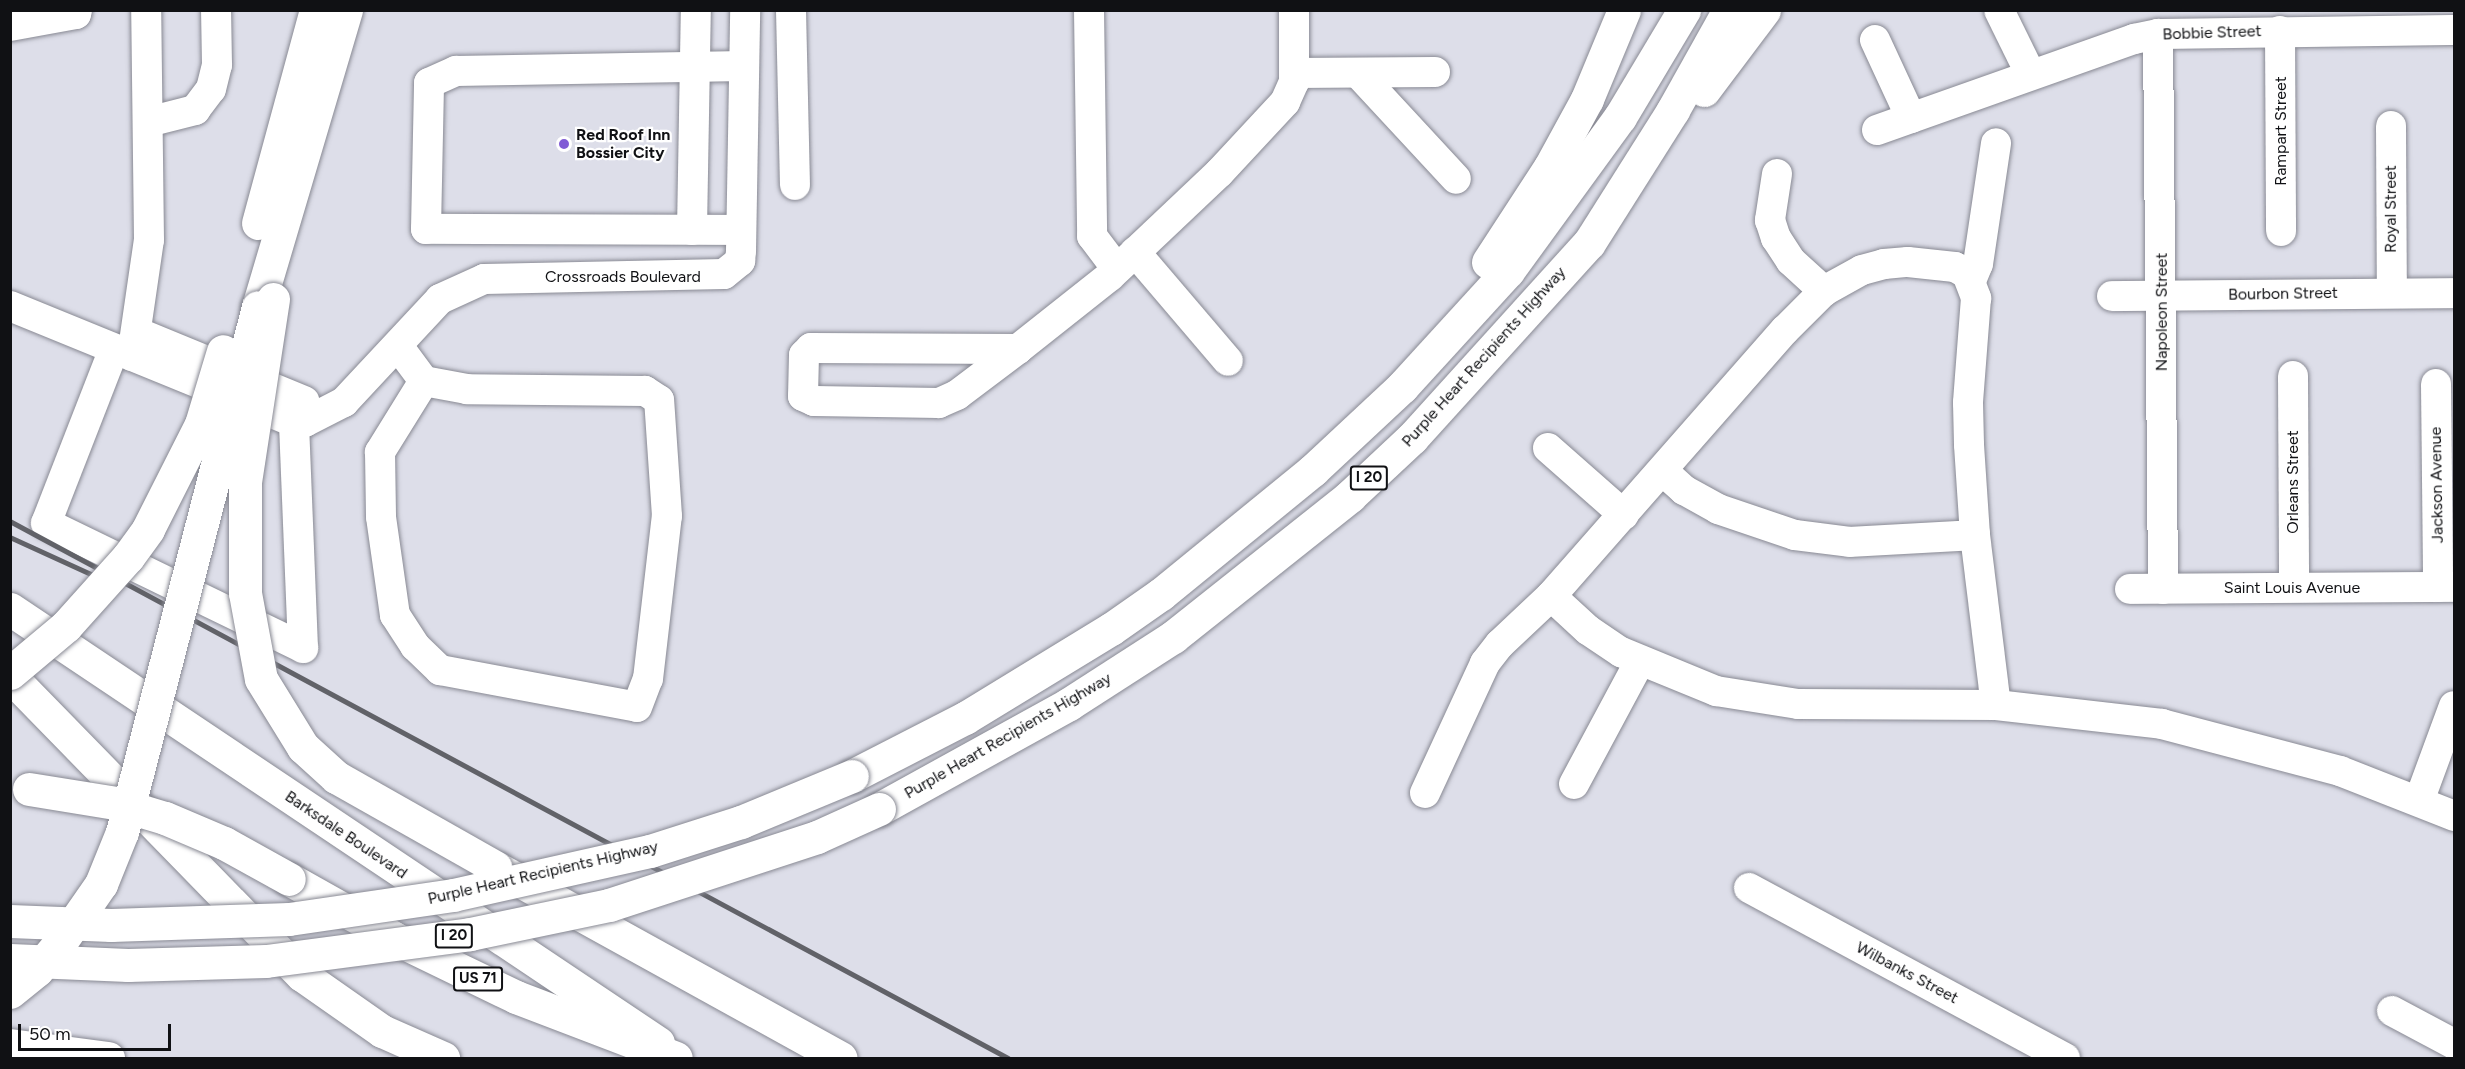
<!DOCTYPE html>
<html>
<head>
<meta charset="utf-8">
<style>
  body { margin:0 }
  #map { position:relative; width:2465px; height:1069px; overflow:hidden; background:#dddee9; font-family:Figtree,sans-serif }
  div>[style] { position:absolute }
  .roads { filter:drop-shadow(0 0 2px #888993) drop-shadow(0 0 2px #888993) }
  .minor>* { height:30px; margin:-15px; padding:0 15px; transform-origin:15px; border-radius:15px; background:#fff }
  .major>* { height:33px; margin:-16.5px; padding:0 16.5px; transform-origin:16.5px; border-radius:16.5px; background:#fff }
  .highway>* { height:33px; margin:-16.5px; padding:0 16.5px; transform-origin:16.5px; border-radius:16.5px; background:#fff }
  .rail>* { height:4.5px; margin:-2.25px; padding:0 2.25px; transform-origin:2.25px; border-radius:2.25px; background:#616268 }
  .bridges { filter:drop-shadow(0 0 2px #888993) drop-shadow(0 0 2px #888993) }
  .major-bridge>* { height:33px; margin:-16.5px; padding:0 16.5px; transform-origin:16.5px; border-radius:16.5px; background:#fff }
  .highway-bridge>* { height:33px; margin:-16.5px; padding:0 16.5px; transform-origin:16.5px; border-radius:16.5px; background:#fff }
  .dots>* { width:16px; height:16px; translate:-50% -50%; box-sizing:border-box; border:3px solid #fff; border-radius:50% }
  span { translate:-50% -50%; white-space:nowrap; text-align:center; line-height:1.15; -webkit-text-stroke:4.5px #fff; paint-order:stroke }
  .shield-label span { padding:2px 4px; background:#fff; border:2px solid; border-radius:4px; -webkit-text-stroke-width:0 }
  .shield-label { font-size:15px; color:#101114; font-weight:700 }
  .street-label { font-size:16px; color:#101114 }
  .poi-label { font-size:16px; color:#101114; font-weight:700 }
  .left { translate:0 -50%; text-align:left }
  .frame { position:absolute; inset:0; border:12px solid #101114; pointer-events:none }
  .scale { position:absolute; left:18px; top:1024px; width:153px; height:27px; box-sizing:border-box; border:3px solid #101114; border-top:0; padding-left:8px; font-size:18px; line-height:21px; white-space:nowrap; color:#101114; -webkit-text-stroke:4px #fff; paint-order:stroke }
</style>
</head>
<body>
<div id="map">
  <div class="roads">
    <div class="minor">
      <div style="left:791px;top:10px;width:175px;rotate:88.7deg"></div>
      <div style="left:1089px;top:10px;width:226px;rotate:89.2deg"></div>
      <div style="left:1092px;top:236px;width:41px;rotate:52.9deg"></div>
      <div style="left:1999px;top:10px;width:72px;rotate:63.8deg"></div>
      <div style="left:10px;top:26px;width:67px;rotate:-10.3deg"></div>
      <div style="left:76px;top:14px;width:4px;rotate:-76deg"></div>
      <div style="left:2280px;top:31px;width:200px;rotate:89.7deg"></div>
      <div style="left:2158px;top:34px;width:555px;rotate:89.48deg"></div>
      <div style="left:1875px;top:40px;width:86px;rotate:65.2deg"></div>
      <div style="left:1294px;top:73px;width:141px;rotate:-0.4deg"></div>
      <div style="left:1358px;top:73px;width:144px;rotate:47.2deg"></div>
      <div style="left:148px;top:122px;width:49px;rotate:-14.3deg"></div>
      <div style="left:195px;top:110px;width:26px;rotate:-53deg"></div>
      <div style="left:211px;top:89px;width:25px;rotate:-76deg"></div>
      <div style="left:217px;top:65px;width:55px;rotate:-91deg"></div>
      <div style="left:2391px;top:126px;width:167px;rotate:89.7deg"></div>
      <div style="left:1877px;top:130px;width:273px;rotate:-19.5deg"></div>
      <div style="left:2134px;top:39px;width:25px;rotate:-12deg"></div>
      <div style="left:2158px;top:34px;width:296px;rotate:-0.8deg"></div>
      <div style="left:1777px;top:174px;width:47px;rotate:98.7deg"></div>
      <div style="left:1770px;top:220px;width:19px;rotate:72deg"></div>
      <div style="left:1776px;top:238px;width:27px;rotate:57deg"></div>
      <div style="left:1791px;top:261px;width:45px;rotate:42.3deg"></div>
      <div style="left:692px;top:230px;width:220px;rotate:-89deg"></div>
      <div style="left:741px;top:230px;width:315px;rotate:-179.8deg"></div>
      <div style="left:426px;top:229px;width:146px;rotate:-88.8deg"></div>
      <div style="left:429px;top:83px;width:30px;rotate:-24deg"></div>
      <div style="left:456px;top:71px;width:288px;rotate:-1deg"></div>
      <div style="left:1135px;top:252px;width:143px;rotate:49.5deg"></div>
      <div style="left:1971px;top:281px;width:18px;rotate:-68deg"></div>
      <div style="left:1978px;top:264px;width:122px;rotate:-81.5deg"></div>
      <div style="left:2112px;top:296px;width:342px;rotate:-0.5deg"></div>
      <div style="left:10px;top:306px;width:307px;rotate:22.2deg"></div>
      <div style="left:294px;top:422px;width:11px"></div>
      <div style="left:305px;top:422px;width:44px;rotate:-27.1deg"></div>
      <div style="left:344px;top:402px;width:141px;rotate:-47deg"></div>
      <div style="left:440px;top:299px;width:48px;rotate:-24.4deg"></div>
      <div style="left:484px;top:279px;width:240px;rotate:-1.2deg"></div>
      <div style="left:724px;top:274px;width:21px;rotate:-39deg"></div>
      <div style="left:740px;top:261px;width:10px;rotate:-84deg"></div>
      <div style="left:741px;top:251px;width:241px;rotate:-89deg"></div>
      <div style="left:136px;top:332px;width:182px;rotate:22.3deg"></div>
      <div style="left:398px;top:346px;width:44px;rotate:53.4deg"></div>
      <div style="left:424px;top:381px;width:84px;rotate:121.8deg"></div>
      <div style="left:380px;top:452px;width:65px;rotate:89.1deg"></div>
      <div style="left:381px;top:517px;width:99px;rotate:81.9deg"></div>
      <div style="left:395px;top:615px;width:37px;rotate:57deg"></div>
      <div style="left:415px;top:646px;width:35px;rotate:44deg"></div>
      <div style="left:440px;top:670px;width:200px;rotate:10.6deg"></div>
      <div style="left:637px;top:707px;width:30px;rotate:-69deg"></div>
      <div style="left:648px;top:679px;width:164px;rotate:-83.4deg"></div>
      <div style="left:667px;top:516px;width:116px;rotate:-93.9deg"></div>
      <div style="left:659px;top:400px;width:17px;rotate:-147deg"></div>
      <div style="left:645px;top:391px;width:178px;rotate:-179.4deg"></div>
      <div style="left:467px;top:389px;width:44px;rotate:-169.5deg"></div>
      <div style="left:114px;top:349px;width:187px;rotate:111.3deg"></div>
      <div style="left:46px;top:523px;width:286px;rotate:25.9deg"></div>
      <div style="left:303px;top:648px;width:226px;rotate:-92.3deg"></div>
      <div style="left:1018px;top:349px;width:76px;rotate:143deg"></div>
      <div style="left:957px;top:395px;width:20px;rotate:156deg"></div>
      <div style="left:939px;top:403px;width:125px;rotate:-179.1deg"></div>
      <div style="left:814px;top:401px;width:12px;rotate:-156deg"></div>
      <div style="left:803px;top:396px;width:41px;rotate:-88.6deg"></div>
      <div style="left:804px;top:355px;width:10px;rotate:-45deg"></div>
      <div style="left:811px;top:348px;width:207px;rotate:0.3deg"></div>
      <div style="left:1018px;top:349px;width:117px;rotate:-38.4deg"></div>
      <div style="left:1110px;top:276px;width:150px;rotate:-43.4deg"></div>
      <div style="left:1219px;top:173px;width:97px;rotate:-47.1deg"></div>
      <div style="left:1285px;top:102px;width:22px;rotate:-66deg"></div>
      <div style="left:1294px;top:82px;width:72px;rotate:-90deg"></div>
      <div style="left:132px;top:356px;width:117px;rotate:-81.7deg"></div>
      <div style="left:149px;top:240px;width:230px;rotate:-90.7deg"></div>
      <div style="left:2293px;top:376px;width:211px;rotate:89.7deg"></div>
      <div style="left:2436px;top:384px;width:203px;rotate:89.4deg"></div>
      <div style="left:1548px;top:448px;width:101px;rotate:41.4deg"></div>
      <div style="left:1664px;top:472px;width:27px;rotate:42deg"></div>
      <div style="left:1684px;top:490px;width:39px;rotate:29deg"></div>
      <div style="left:1718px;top:509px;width:81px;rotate:18.7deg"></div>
      <div style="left:1795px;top:535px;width:55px;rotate:7.3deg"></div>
      <div style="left:1850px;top:542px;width:125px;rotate:-3.2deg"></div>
      <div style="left:2130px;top:589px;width:324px;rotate:-0.4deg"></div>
      <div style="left:1551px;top:596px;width:354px;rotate:-48.7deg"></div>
      <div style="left:1785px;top:330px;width:55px;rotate:-45deg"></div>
      <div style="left:1824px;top:291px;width:43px;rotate:-28.9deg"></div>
      <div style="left:1862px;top:270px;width:23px;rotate:-15deg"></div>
      <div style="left:1884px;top:264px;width:24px;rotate:-5deg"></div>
      <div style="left:1908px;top:262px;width:47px;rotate:6.1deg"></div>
      <div style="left:1955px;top:267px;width:14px;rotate:30deg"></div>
      <div style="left:1967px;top:274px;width:26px;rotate:69deg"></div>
      <div style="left:1976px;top:298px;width:105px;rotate:94.4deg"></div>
      <div style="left:1968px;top:403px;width:42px;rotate:88.6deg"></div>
      <div style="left:1969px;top:445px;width:90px;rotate:86.2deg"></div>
      <div style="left:1975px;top:535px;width:171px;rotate:83deg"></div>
      <div style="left:1574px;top:784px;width:140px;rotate:-61.8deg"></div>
      <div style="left:1425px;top:793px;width:143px;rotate:-65.2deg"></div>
      <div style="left:1485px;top:663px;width:24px;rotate:-52deg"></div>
      <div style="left:1500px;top:644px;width:70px;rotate:-43.3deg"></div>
      <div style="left:1551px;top:596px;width:50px;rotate:42.6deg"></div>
      <div style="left:1588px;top:630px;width:40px;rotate:34deg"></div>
      <div style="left:1621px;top:652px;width:103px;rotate:22.3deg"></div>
      <div style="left:1716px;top:691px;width:83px;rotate:9deg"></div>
      <div style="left:1798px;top:704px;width:198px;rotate:0.3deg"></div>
      <div style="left:1996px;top:705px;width:167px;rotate:6.5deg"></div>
      <div style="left:2162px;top:724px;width:184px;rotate:14.8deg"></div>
      <div style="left:2340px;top:771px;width:123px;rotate:21.5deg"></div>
      <div style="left:2419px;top:801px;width:101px;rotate:-69.8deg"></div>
      <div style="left:1749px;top:888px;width:359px;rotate:28.3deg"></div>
      <div style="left:2392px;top:1011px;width:70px;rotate:28deg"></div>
    </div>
    <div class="major">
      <div style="left:10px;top:609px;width:780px;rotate:33.81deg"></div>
      <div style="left:10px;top:676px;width:418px;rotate:45.7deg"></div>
      <div style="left:302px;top:975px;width:98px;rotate:35deg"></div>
      <div style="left:382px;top:1031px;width:67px;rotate:23.9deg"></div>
      <div style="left:500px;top:870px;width:389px;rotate:28.9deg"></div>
    </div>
    <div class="highway">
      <div style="left:1704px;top:90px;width:100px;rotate:-53.1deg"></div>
      <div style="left:258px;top:223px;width:221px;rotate:-74.8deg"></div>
      <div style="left:1488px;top:262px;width:113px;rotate:-56.9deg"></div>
      <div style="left:1550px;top:167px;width:77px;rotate:-61.4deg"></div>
      <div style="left:1587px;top:99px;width:96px;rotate:-67.4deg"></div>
      <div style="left:258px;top:307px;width:310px;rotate:-73.5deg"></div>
      <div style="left:852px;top:776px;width:127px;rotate:-27.2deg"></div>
      <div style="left:965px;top:718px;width:171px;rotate:-31.4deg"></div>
      <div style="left:1111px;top:629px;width:61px;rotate:-35deg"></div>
      <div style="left:1161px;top:594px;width:196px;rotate:-39.2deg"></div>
      <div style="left:1313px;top:470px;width:122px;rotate:-43deg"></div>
      <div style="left:1402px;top:387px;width:157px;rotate:-47.6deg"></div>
      <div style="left:1508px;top:271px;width:190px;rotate:-54deg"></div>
      <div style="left:1620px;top:117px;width:125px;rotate:-59.1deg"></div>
      <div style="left:879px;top:809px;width:217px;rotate:-28.9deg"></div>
      <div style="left:1069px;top:704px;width:124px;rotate:-32.8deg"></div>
      <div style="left:1173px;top:637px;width:226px;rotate:-38.5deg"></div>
      <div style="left:1350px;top:496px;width:85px;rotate:-43.1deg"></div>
      <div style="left:1412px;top:438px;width:263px;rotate:-47.8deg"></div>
      <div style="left:1589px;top:243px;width:157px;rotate:-57.7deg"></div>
      <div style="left:1673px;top:110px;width:115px;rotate:-60.8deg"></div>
      <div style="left:289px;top:879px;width:120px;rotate:29.3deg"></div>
      <div style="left:394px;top:938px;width:136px;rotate:25.8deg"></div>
      <div style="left:516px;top:997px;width:171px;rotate:20.9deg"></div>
      <div style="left:10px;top:1045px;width:99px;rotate:7.6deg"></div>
    </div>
  </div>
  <div class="rail">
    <div style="left:10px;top:521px;width:1133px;rotate:28.28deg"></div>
    <div style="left:10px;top:537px;width:94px;rotate:24.6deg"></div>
  </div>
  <div class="bridges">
    <div class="major-bridge">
      <div style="left:273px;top:299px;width:186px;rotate:98.7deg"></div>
      <div style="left:245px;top:483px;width:110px;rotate:90deg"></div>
      <div style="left:245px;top:593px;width:87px;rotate:79.5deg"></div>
      <div style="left:261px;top:679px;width:80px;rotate:58.3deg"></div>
      <div style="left:303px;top:747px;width:45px;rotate:42.3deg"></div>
      <div style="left:336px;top:777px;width:183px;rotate:29.5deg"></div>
    </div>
    <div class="highway-bridge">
      <div style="left:10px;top:673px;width:73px;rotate:-40deg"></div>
      <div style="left:66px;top:626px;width:93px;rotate:-48.1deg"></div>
      <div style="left:128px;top:557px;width:34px;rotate:-54deg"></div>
      <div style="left:148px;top:529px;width:118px;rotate:-63.2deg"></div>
      <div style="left:201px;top:424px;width:76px;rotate:-73.2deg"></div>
      <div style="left:29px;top:789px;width:87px;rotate:9.2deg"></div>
      <div style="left:115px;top:803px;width:52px;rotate:16.7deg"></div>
      <div style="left:165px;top:818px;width:64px;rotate:23deg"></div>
      <div style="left:224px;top:843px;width:74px;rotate:29deg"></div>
      <div style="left:10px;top:921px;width:101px;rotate:2.3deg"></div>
      <div style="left:111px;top:925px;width:178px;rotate:-1.9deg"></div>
      <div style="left:289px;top:919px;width:166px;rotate:-8.3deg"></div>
      <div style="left:453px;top:895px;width:202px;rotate:-12.6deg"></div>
      <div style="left:650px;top:851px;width:96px;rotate:-17.7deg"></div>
      <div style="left:741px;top:822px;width:120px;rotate:-22.5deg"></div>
      <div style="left:10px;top:960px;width:118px;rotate:2.4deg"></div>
      <div style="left:128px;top:965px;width:138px;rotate:-1.7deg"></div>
      <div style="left:266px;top:961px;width:206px;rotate:-7.5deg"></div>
      <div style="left:470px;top:934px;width:142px;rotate:-11.8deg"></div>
      <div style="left:609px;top:905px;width:219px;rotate:-18.1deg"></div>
      <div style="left:817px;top:837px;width:68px;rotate:-24.3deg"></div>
      <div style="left:10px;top:992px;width:35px;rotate:-39deg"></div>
      <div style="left:37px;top:970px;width:35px;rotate:-50deg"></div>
      <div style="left:60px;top:943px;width:72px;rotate:-55.2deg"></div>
      <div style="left:101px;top:884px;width:56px;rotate:-68deg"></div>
      <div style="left:122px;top:832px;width:542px;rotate:-75.48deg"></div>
    </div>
  </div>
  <div class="dots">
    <div style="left:564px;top:144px;background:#815bd5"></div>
  </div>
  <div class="shield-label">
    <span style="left:1369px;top:478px">I 20</span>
    <span style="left:454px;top:936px">I 20</span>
    <span style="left:478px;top:979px">US 71</span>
  </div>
  <div class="street-label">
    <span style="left:2212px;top:33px;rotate:-2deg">Bobbie Street</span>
    <span style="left:2281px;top:131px;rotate:-90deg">Rampart Street</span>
    <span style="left:2391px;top:209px;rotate:-90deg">Royal Street</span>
    <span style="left:623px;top:277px">Crossroads Boulevard</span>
    <span style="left:2283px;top:294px;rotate:-1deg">Bourbon Street</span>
    <span style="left:2162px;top:312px;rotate:-90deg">Napoleon Street</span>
    <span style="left:1484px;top:357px;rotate:-48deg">Purple Heart Recipients Highway</span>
    <span style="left:2293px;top:482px;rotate:-90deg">Orleans Street</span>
    <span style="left:2437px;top:485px;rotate:-91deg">Jackson Avenue</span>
    <span style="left:2292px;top:588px">Saint Louis Avenue</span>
    <span style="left:1008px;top:736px;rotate:-30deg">Purple Heart Recipients Highway</span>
    <span style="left:346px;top:835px;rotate:34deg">Barksdale Boulevard</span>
    <span style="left:543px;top:873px;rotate:-13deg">Purple Heart Recipients Highway</span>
    <span style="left:1907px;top:973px;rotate:28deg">Wilbanks Street</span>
  </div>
  <div class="poi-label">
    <span class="left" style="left:576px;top:144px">Red Roof Inn<br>Bossier City</span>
  </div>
  <div class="frame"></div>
  <div class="scale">50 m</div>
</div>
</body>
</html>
